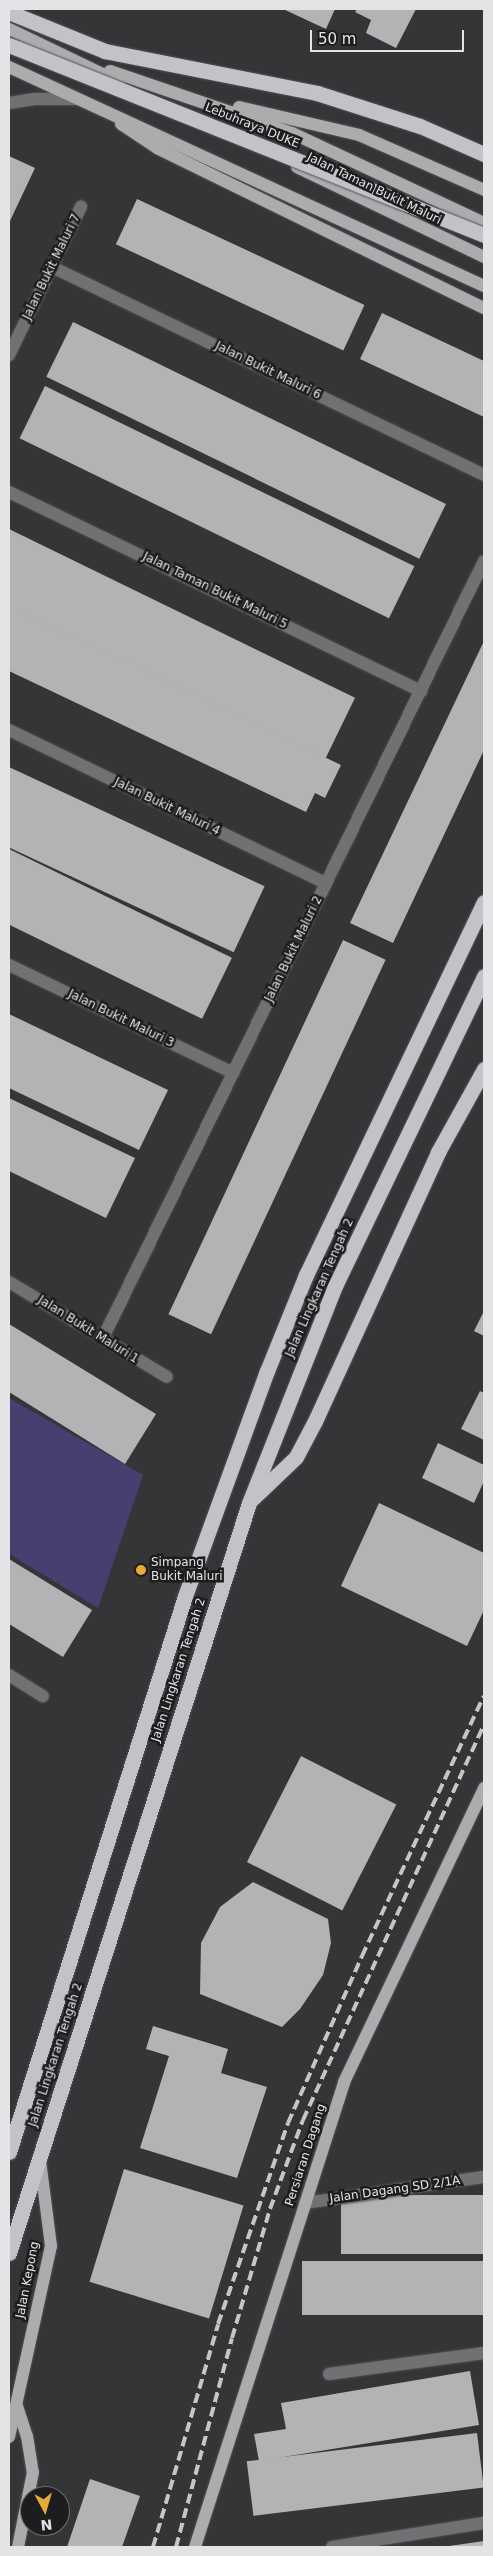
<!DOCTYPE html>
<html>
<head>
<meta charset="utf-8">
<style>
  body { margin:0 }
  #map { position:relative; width:493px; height:2556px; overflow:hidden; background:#353538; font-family:"DejaVu Sans",sans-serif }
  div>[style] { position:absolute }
  .green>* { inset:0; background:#463f6f }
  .building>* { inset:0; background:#b3b3b6; transform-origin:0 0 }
  .roads { filter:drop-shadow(0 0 1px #515154) drop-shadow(0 0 1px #515154) }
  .minor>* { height:12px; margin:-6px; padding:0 6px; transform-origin:6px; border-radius:6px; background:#717173 }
  .major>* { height:12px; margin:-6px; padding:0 6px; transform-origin:6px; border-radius:6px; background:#acacaf }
  .highway>* { height:15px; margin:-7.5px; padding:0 7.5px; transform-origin:7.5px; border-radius:7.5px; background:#c3c3c7 }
  .rail>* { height:4px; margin-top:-2px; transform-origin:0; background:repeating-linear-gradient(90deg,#c6c6c8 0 10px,transparent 0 15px) }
  .bridges { filter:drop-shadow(0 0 1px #515154) drop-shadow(0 0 1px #515154) }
  .highway-bridge>* { height:15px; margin:-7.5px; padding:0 7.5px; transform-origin:7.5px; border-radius:7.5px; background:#c3c3c7 }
  .dots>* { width:14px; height:14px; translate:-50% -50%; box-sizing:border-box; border:2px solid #1d1c1e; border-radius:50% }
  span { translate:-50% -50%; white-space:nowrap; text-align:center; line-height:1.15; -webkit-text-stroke:5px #1d1c1e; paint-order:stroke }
  .street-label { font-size:12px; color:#e4e4e6 }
  .poi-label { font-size:12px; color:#e4e4e6 }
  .left { translate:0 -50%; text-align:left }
  .frame { position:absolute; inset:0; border:10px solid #e4e4e6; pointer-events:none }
  .north { position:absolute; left:20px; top:2486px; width:50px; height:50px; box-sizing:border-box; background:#1d1c1e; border:1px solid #6d6c6e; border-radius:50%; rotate:174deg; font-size:14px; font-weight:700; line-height:20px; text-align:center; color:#e4e4e6 }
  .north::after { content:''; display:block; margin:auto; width:18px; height:22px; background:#e8ab37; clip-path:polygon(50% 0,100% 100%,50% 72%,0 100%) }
  .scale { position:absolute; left:310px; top:30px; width:154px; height:22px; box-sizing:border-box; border:2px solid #e4e4e6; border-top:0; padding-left:6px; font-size:15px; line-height:18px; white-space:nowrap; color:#e4e4e6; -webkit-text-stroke:4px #1d1c1e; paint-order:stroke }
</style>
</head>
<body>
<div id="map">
  <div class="green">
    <div style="clip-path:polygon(9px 1398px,143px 1475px,98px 1608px,9px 1554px)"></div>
  </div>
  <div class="building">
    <div style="clip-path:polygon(283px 9px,335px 9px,326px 29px)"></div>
    <div style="clip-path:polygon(357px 9px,416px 9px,396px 48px,366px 33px,371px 20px,355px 12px)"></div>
    <div style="clip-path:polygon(9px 156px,35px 168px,9px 223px)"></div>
    <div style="left:137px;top:199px;width:251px;height:50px;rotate:25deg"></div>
    <div style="clip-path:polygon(382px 313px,484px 361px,484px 417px,360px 359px)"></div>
    <div style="left:73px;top:322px;width:415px;height:61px;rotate:26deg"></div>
    <div style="left:45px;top:386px;width:411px;height:58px;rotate:26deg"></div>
    <div style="left:9px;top:529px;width:385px;height:73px;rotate:26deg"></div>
    <div style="clip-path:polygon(9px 606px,341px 765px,325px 798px,315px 793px,306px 812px,9px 671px)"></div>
    <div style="clip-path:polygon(484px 641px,484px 750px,393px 943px,350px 923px)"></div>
    <div style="left:9px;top:767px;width:282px;height:73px;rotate:25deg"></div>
    <div style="left:9px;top:849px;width:248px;height:68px;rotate:26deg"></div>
    <div style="left:343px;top:940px;width:47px;height:413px;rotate:25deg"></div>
    <div style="clip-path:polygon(9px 1014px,168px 1090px,139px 1150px,9px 1088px)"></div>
    <div style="clip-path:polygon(9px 1098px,135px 1158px,106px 1218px,9px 1171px)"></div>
    <div style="clip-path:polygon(484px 1311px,484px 1336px,474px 1331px)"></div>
    <div style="clip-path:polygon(9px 1324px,156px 1414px,125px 1464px,9px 1392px)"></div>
    <div style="clip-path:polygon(480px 1391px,484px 1393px,484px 1440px,461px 1429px)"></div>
    <div style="clip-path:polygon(438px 1443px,484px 1465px,484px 1481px,474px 1503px,422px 1478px)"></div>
    <div style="clip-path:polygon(379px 1503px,484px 1553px,484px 1610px,467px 1646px,341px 1586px)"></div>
    <div style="clip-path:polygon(9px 1559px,92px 1610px,63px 1657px,9px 1624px)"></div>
    <div style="left:301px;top:1756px;width:107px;height:119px;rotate:27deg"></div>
    <div style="clip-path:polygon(253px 1882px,328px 1919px,331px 1943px,323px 1975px,300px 2009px,282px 2027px,200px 1994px,201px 1943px,220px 1907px)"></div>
    <div style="clip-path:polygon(153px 2026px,228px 2049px,221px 2073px,267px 2087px,237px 2178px,140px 2148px,169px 2056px,146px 2049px)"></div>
    <div style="left:124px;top:2169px;width:125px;height:118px;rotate:17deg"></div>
    <div style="left:484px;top:2195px;width:59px;height:143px;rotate:90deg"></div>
    <div style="left:484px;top:2261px;width:54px;height:182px;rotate:90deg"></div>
    <div style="clip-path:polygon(470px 2371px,479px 2425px,259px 2461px,254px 2434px,286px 2429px,281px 2403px)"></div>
    <div style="left:477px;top:2433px;width:55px;height:232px;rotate:83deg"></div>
    <div style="clip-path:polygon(90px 2479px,140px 2496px,122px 2547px,67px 2547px)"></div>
    <div style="clip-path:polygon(484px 2541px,484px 2547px,449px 2547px,449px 2546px)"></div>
  </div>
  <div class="roads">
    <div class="minor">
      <div style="left:9px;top:103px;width:24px;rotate:-9deg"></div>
      <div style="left:33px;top:99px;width:45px"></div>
      <div style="left:52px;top:267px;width:479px;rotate:25.7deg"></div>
      <div style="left:9px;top:355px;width:165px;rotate:-64.1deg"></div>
      <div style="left:9px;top:492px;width:458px;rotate:25.8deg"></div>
      <div style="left:9px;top:730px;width:352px;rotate:25.8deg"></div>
      <div style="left:9px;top:965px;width:249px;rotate:25.7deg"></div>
      <div style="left:9px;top:1282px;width:184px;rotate:31deg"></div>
      <div style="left:103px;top:1338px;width:865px;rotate:-63.88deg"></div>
      <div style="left:9px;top:1675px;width:40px;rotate:32deg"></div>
      <div style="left:305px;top:2203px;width:181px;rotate:-8.3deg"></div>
      <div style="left:329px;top:2374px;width:156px;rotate:-7.7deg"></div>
      <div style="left:332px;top:2547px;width:154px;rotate:-9deg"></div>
    </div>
    <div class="major">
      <div style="left:9px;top:29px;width:122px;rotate:25.7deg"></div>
      <div style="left:9px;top:67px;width:523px;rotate:24.75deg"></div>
      <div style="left:110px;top:71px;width:192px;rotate:18.8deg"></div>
      <div style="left:292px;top:133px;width:212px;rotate:25.1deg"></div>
      <div style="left:239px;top:107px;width:123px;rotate:13.1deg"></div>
      <div style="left:359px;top:135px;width:137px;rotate:23.7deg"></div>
      <div style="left:121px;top:124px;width:43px;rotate:33.7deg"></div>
      <div style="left:157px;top:148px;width:364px;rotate:26.1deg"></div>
      <div style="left:297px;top:167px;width:208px;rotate:25.7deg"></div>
      <div style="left:17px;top:2406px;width:32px;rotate:72deg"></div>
      <div style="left:27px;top:2436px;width:36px;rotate:81deg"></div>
      <div style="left:33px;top:2472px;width:76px;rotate:101.3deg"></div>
      <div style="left:9px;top:2437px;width:196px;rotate:-77.6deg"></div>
      <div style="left:51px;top:2246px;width:87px;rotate:-97.3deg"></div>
      <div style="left:195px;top:2547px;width:488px;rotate:-72.2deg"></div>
      <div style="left:344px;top:2082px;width:326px;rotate:-64.5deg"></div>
    </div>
    <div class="highway">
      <div style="left:9px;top:12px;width:104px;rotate:22.1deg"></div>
      <div style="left:105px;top:51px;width:216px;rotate:11.2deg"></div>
      <div style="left:317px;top:93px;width:108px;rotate:17.8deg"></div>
      <div style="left:420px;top:126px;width:70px;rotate:23.6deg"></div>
      <div style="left:253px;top:1498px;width:59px;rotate:-43.6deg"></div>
      <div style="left:296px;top:1457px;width:41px;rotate:-62.2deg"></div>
      <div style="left:315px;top:1421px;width:296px;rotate:-65.4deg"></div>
      <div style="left:438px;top:1152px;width:95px;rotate:-61deg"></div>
      <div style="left:9px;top:2152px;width:583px;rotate:-72.43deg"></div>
      <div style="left:185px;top:1596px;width:239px;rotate:-70deg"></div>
      <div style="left:267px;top:1371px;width:104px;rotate:-67.9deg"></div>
      <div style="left:306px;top:1275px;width:413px;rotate:-64.5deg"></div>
      <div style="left:9px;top:2253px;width:787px;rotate:-72.26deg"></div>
      <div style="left:249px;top:1503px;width:233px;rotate:-68.4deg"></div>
      <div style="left:335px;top:1286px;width:344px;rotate:-64.3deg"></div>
    </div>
  </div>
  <div class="rail">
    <div style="left:153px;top:2547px;width:232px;rotate:-73.7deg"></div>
    <div style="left:218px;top:2324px;width:213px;rotate:-70.8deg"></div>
    <div style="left:288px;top:2123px;width:183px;rotate:-66.1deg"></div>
    <div style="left:362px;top:1956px;width:287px;rotate:-64.9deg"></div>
    <div style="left:176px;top:2547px;width:216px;rotate:-75deg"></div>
    <div style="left:232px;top:2338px;width:134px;rotate:-73.6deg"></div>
    <div style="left:270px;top:2209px;width:95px;rotate:-69.7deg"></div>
    <div style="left:303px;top:2120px;width:435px;rotate:-65.4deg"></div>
  </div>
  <div class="bridges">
    <div class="highway-bridge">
      <div style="left:9px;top:45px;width:512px;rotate:21.8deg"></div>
    </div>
  </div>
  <div class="dots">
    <div style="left:141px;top:1570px;background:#e8ab37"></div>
  </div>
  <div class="street-label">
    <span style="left:252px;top:126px;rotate:22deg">Lebuhraya DUKE</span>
    <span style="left:374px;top:189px;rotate:26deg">Jalan Taman Bukit Maluri</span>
    <span style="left:52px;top:267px;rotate:-64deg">Jalan Bukit Maluri 7</span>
    <span style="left:268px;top:371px;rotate:26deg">Jalan Bukit Maluri 6</span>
    <span style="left:215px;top:591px;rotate:26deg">Jalan Taman Bukit Maluri 5</span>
    <span style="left:167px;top:807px;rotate:26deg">Jalan Bukit Maluri 4</span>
    <span style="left:294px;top:949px;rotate:-64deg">Jalan Bukit Maluri 2</span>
    <span style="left:121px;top:1019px;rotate:26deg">Jalan Bukit Maluri 3</span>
    <span style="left:320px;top:1288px;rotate:-66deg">Jalan Lingkaran Tengah 2</span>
    <span style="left:88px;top:1330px;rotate:32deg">Jalan Bukit Maluri 1</span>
    <span style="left:179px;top:1670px;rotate:-72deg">Jalan Lingkaran Tengah 2</span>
    <span style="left:56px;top:2055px;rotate:-72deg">Jalan Lingkaran Tengah 2</span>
    <span style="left:306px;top:2155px;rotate:-72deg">Persiaran Dagang</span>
    <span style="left:395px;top:2190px;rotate:-8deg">Jalan Dagang SD 2/1A</span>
    <span style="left:28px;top:2280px;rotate:-79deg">Jalan Kepong</span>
  </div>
  <div class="poi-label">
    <span class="left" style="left:151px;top:1570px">Simpang<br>Bukit Maluri</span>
  </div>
  <div class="frame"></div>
  <div class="north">N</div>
  <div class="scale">50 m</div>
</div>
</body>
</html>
